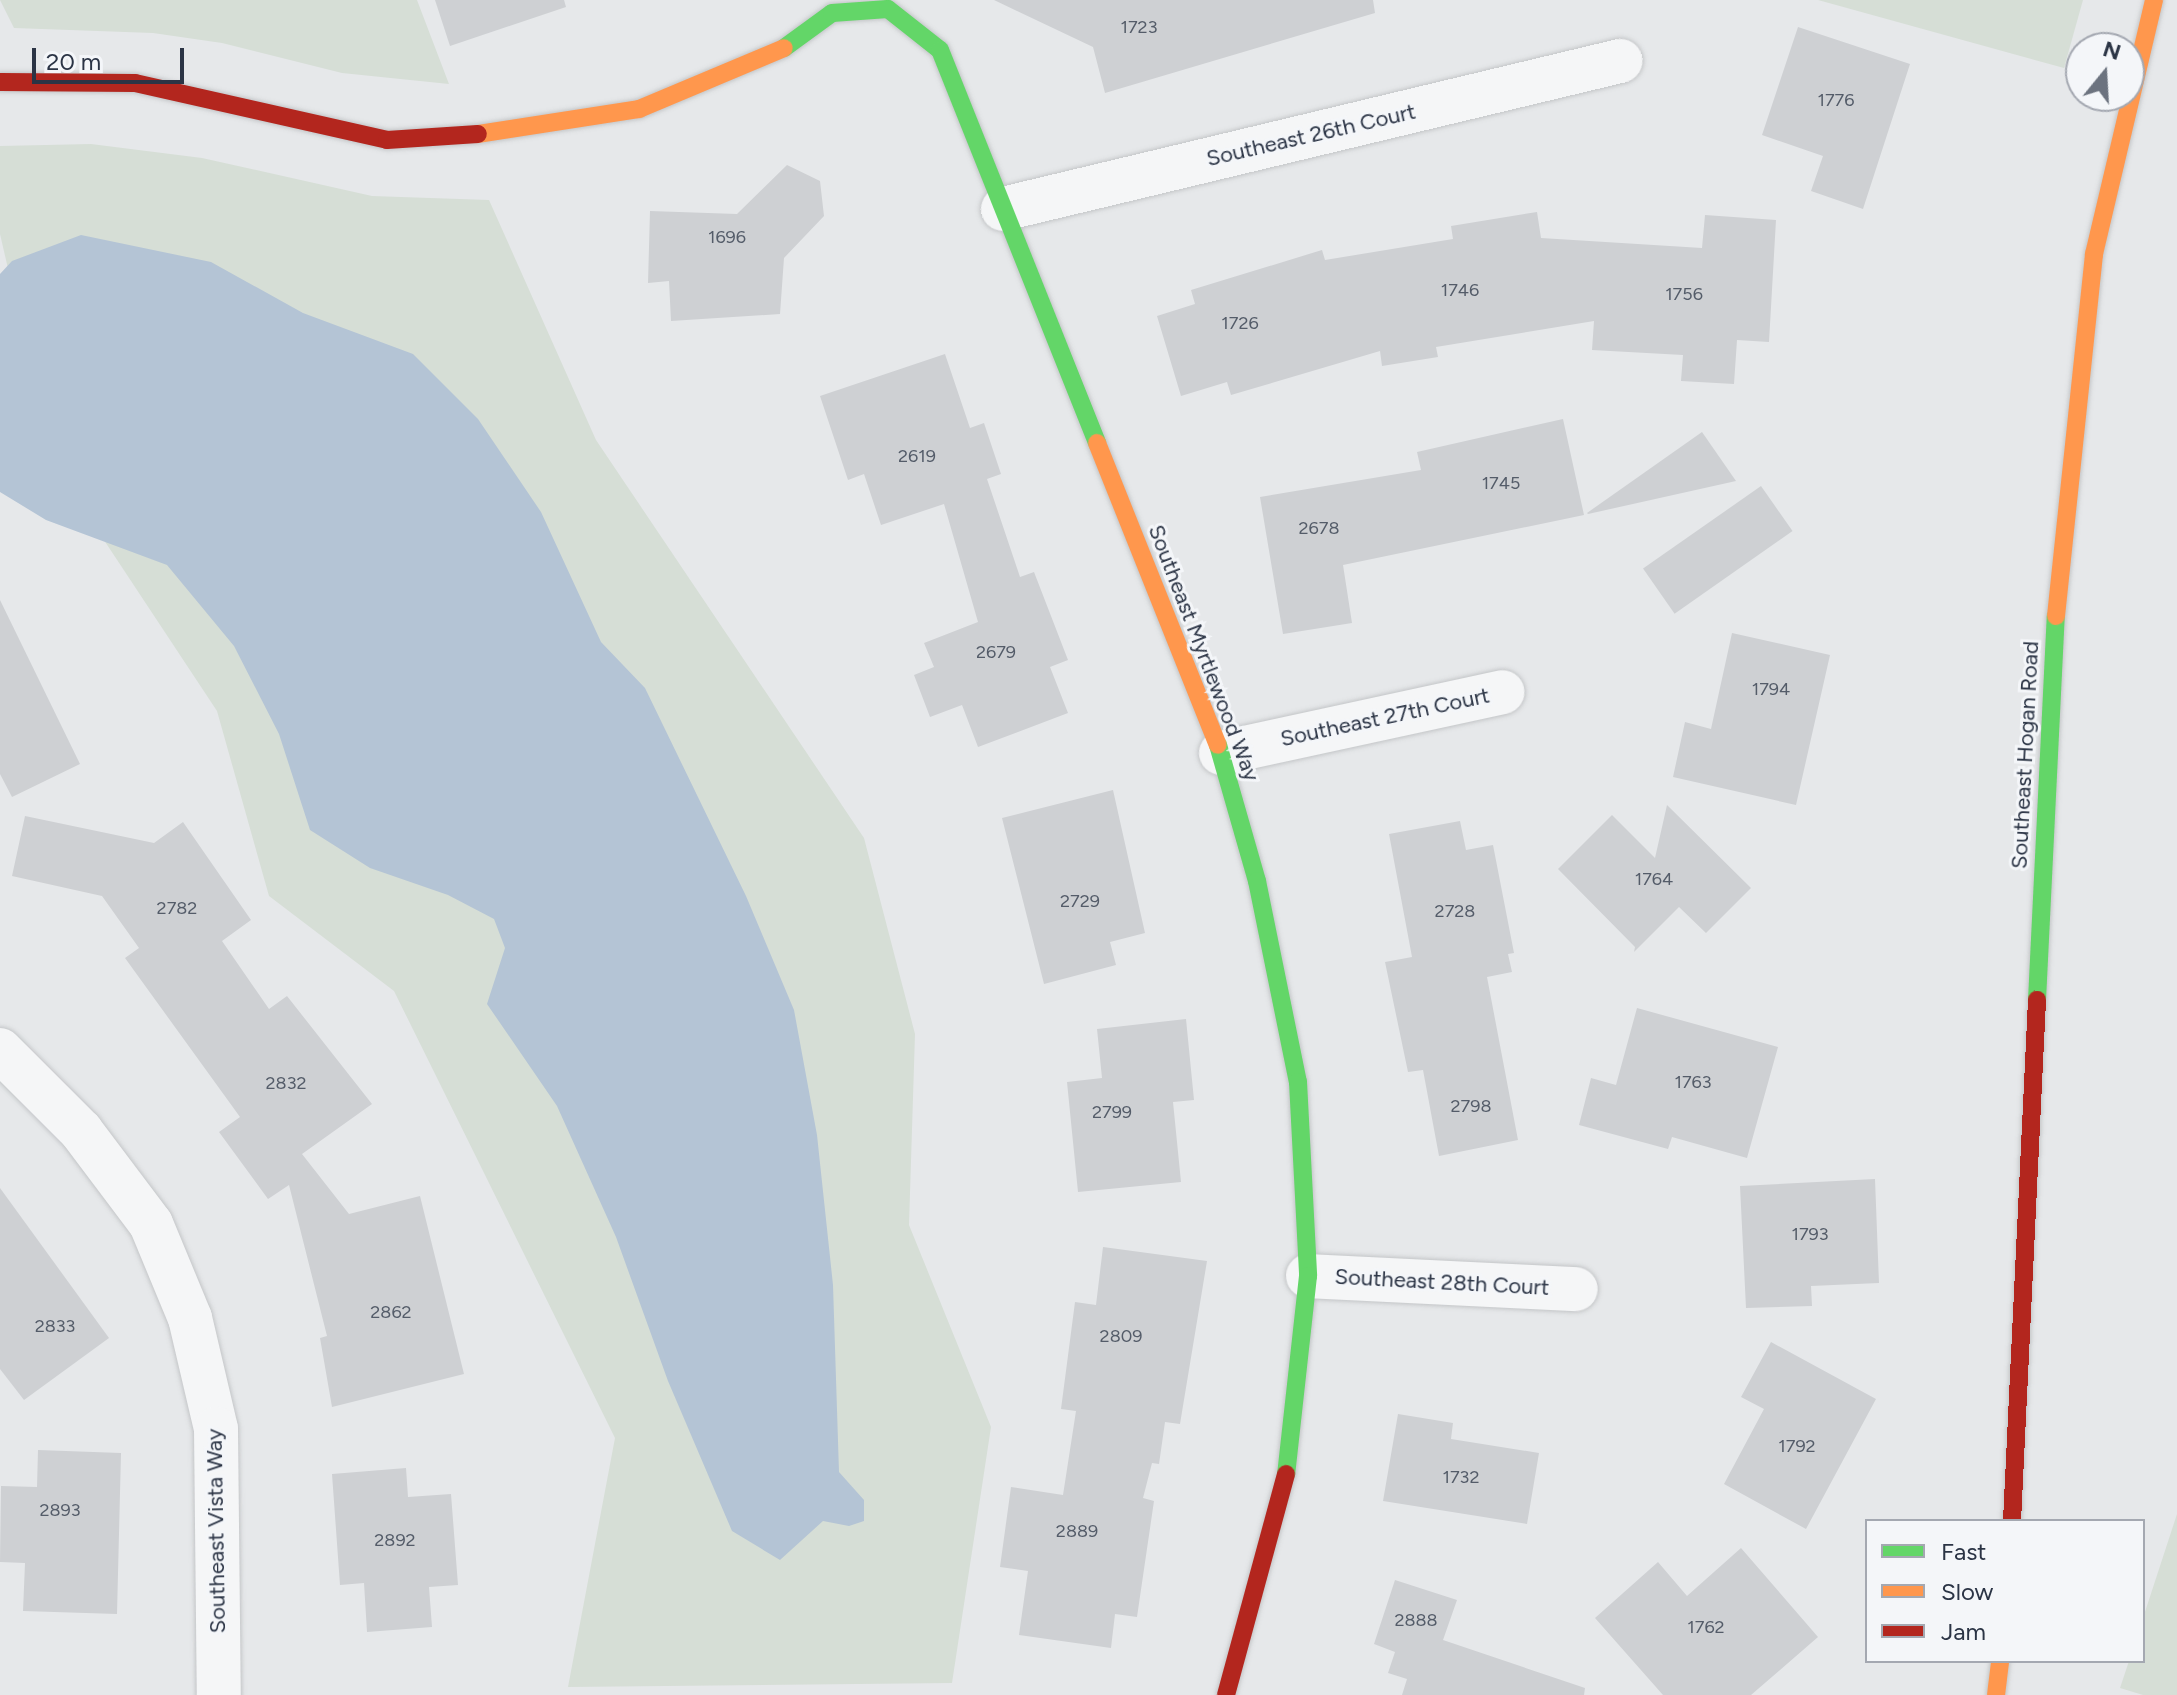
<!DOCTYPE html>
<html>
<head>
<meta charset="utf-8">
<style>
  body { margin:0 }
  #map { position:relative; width:2177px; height:1695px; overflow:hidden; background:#e6e8ea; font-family:Figtree,sans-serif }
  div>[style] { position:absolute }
  .green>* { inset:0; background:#d6ded6 }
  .water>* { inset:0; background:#b4c4d5 }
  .building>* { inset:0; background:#ced0d3; transform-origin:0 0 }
  .roads { filter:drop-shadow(0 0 2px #c4c6c8) drop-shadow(0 0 2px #c4c6c8) }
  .street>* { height:44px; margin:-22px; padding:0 22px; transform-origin:22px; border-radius:22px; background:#f5f6f7 }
  .fast>* { height:18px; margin:-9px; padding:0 9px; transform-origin:9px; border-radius:9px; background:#63d668 }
  .slow>* { height:18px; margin:-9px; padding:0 9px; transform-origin:9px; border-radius:9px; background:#ff974d }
  .jam>* { height:18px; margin:-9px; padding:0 9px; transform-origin:9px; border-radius:9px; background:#b3261e }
  span { translate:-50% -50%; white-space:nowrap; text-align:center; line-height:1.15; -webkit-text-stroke:6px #f4f6f9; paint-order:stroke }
  .number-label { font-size:18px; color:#545c69 }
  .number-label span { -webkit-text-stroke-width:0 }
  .street-label { font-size:22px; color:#2b3445 }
  .legend { position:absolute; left:1865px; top:1519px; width:280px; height:144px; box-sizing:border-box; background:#f4f6f9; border:2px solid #a4a8b1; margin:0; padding:10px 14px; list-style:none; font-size:24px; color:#2b3445 }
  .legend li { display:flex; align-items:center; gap:16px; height:40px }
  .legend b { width:40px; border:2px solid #a4a8b1 }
  .north { position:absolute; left:2065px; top:32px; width:80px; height:80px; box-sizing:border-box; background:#f4f6f9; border:2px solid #a4a8b1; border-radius:50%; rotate:18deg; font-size:22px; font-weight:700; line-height:32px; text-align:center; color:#2b3445 }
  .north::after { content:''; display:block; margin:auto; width:28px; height:36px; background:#6c737f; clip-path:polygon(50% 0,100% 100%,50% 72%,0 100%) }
  .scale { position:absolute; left:32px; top:48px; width:152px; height:36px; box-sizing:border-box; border:4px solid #2b3445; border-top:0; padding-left:10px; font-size:24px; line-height:28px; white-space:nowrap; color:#2b3445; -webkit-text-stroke:6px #f4f6f9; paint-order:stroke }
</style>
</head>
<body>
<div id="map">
  <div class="green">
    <div style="clip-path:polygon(0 0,417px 0,449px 84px,342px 73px,222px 43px,153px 33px,14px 28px)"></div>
    <div style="clip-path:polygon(1818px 0,2083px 0,2064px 68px)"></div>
    <div style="clip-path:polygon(91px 144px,202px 158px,372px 196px,489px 200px,596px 440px,864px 838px,915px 1034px,909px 1225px,991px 1427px,952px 1683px,568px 1687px,615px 1438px,394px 991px,269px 896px,217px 711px,53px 463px,0 234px,0 146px)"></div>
    <div style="clip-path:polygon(2177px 1514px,2177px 1695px,2143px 1695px,2120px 1688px,2129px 1661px,2143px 1661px,2143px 1618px)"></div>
  </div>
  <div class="water">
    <div style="clip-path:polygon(81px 235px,211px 262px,303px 313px,413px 354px,478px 419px,541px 512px,601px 642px,645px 688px,746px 896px,794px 1010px,817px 1135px,833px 1285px,839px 1472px,864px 1500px,864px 1521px,849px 1526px,823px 1521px,780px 1560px,732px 1531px,668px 1381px,616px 1237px,557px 1106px,487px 1004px,505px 948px,494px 919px,448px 895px,370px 868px,310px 830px,279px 734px,234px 646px,167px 565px,46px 520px,0 492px,0 274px,12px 261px)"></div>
  </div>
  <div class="building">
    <div style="clip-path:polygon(435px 0,564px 0,566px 7px,450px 46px)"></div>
    <div style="clip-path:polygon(994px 0,1373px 0,1375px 13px,1105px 93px,1093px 47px)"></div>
    <div style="clip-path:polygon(1798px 27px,1910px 64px,1863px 209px,1811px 191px,1823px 156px,1762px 135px)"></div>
    <div style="clip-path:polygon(787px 165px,820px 181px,824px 216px,784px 258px,780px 314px,671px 321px,669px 281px,648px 283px,650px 211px,737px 214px)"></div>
    <div style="clip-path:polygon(1537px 212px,1541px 238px,1702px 248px,1705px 215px,1776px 220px,1769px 342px,1737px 340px,1734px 384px,1681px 381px,1683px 355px,1592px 350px,1594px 321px,1436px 347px,1438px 357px,1382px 366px,1380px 351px,1231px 395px,1227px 382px,1181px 396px,1157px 316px,1195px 304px,1191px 290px,1322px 250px,1325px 260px,1453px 239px,1451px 226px)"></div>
    <div style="clip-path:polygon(945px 354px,970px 428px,984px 423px,1001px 474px,987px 479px,1020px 577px,1034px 572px,1068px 660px,1050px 667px,1068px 713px,978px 747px,962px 705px,930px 717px,914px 675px,934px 667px,924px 643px,978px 622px,944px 504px,881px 525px,864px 474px,848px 480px,820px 396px)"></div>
    <div style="clip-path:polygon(1563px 419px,1584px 515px,1343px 565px,1352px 623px,1283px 634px,1260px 497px,1421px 470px,1417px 452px)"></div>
    <div style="clip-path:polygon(1702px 432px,1736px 481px,1588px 514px,1587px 513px)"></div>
    <div style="left:1761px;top:486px;width:55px;height:144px;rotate:55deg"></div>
    <div style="clip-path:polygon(0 600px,80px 764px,12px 797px,0 774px)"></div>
    <div style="clip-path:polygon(1732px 633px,1830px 655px,1796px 805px,1673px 777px,1685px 722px,1711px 729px)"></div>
    <div style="clip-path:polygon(1113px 790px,1145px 933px,1110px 942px,1116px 965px,1044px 984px,1002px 818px)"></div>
    <div style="clip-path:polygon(1667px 805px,1751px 888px,1706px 933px,1679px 907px,1634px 952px,1635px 947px,1558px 869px,1612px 815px,1655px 858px)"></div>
    <div style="clip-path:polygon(25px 816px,154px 843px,183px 822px,251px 920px,222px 941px,269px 1009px,287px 996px,372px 1104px,302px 1154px,349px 1214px,420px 1196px,464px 1374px,332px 1407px,320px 1338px,327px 1336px,289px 1185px,268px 1199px,219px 1132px,240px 1117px,125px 958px,139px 948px,102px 896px,12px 876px)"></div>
    <div style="clip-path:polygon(1460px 821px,1466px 850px,1493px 845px,1514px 953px,1508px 954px,1512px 972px,1487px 977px,1518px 1140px,1439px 1156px,1423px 1070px,1408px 1072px,1385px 962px,1412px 957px,1389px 834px)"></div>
    <div style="clip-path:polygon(1637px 1008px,1778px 1047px,1747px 1158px,1672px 1137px,1668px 1149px,1579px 1125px,1591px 1078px,1616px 1085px)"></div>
    <div style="clip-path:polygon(1186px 1019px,1194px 1100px,1173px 1102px,1181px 1182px,1078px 1192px,1067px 1082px,1102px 1078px,1097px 1029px)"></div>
    <div style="clip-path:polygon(1875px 1179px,1879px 1283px,1811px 1286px,1812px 1306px,1746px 1308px,1740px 1186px)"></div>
    <div style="clip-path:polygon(0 1188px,109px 1338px,24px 1400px,0 1369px)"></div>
    <div style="clip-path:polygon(1103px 1247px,1207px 1261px,1180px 1424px,1165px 1422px,1159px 1464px,1152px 1463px,1143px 1498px,1154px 1501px,1137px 1617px,1115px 1614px,1111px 1648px,1019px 1635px,1028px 1571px,1000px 1567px,1011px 1487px,1063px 1495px,1076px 1411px,1061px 1409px,1075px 1302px,1096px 1305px)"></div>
    <div style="clip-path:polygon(1771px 1342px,1876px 1399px,1806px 1529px,1724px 1484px,1764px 1409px,1741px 1397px)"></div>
    <div style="clip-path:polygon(1398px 1414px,1453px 1423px,1451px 1439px,1539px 1453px,1527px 1524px,1383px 1501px)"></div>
    <div style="clip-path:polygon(38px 1450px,121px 1453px,117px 1614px,23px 1611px,25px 1563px,0 1562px,1px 1486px,37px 1487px)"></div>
    <div style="clip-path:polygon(406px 1468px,408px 1497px,451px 1494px,458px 1585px,429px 1587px,432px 1627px,367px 1632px,364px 1583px,340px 1585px,332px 1474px)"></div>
    <div style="clip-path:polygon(1741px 1548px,1818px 1637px,1751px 1695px,1663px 1695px,1595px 1618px,1658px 1562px,1687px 1596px)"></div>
    <div style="clip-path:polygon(1395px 1580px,1457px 1600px,1443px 1640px,1585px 1688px,1584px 1695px,1402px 1695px,1407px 1679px,1388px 1673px,1395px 1652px,1374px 1644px)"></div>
  </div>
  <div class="roads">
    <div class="street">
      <div style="left:1003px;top:209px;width:635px;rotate:-13.49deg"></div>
      <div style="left:1221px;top:753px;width:288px;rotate:-12.2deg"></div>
      <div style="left:0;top:1050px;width:115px;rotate:45deg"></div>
      <div style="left:81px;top:1131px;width:116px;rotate:53deg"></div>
      <div style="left:151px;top:1224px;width:102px;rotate:67.5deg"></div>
      <div style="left:190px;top:1318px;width:114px;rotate:76.8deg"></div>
      <div style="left:216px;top:1429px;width:266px;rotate:89.4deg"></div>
      <div style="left:1308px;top:1276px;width:268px;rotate:2.8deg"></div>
    </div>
    <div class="fast">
      <div style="left:784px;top:48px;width:59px;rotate:-36.1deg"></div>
      <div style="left:832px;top:13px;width:56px;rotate:-4.1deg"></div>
      <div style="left:888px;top:9px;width:66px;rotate:38.3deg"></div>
      <div style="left:940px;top:50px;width:423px;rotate:68.2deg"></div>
      <div style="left:1218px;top:745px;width:141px;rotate:74deg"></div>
      <div style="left:1257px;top:881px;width:205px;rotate:78.5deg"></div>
      <div style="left:1298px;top:1082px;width:194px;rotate:87deg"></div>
      <div style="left:1308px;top:1276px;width:199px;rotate:96.3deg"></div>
      <div style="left:2037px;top:1000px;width:384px;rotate:-87.2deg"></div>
    </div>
    <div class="slow">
      <div style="left:478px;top:134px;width:163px;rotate:-8.8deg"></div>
      <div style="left:639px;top:109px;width:157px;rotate:-22.8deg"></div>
      <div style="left:1097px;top:443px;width:325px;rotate:68.2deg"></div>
      <div style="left:2056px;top:616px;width:364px;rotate:-84deg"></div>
      <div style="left:2094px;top:254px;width:261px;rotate:-76.7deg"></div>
      <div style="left:1996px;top:1695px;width:34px;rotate:-83deg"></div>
    </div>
    <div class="jam">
      <div style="left:0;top:82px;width:135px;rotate:0.4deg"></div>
      <div style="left:135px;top:83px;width:258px;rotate:12.7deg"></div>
      <div style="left:387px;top:140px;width:91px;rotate:-3.8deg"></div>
      <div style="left:2012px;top:1521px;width:522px;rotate:-87.25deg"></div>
      <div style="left:1226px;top:1695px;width:229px;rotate:-74.8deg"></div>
    </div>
  </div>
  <div class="number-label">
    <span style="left:1139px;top:27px">1723</span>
    <span style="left:1836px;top:100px">1776</span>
    <span style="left:727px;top:237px">1696</span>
    <span style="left:1460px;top:290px">1746</span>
    <span style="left:1684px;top:294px">1756</span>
    <span style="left:1240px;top:323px">1726</span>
    <span style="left:917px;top:456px">2619</span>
    <span style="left:1501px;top:483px">1745</span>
    <span style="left:1319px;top:528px">2678</span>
    <span style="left:996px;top:652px">2679</span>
    <span style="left:1771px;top:689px">1794</span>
    <span style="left:1654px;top:879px">1764</span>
    <span style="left:1080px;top:901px">2729</span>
    <span style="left:177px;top:908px">2782</span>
    <span style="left:1455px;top:911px">2728</span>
    <span style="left:1693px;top:1082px">1763</span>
    <span style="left:286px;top:1083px">2832</span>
    <span style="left:1471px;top:1106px">2798</span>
    <span style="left:1112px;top:1112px">2799</span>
    <span style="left:1810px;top:1234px">1793</span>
    <span style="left:391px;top:1312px">2862</span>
    <span style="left:55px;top:1326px">2833</span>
    <span style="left:1121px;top:1336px">2809</span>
    <span style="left:1797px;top:1446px">1792</span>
    <span style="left:1461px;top:1477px">1732</span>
    <span style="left:60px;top:1510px">2893</span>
    <span style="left:1077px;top:1531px">2889</span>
    <span style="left:395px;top:1540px">2892</span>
    <span style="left:1416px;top:1620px">2888</span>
    <span style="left:1706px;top:1627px">1762</span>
  </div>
  <div class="street-label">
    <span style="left:1311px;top:135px;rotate:-13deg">Southeast 26th Court</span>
    <span style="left:1204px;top:653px;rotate:69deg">Southeast Myrtlewood Way</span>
    <span style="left:1385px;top:717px;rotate:-12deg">Southeast 27th Court</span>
    <span style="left:2025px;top:755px;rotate:-87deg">Southeast Hogan Road</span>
    <span style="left:1442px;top:1282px;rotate:3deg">Southeast 28th Court</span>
    <span style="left:216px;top:1531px;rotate:-91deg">Southeast Vista Way</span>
  </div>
  <ul class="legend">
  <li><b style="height:10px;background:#63d668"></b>Fast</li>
  <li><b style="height:10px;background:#ff974d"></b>Slow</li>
  <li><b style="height:10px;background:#b3261e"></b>Jam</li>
  </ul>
  <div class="north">N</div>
  <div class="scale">20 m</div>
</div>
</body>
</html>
